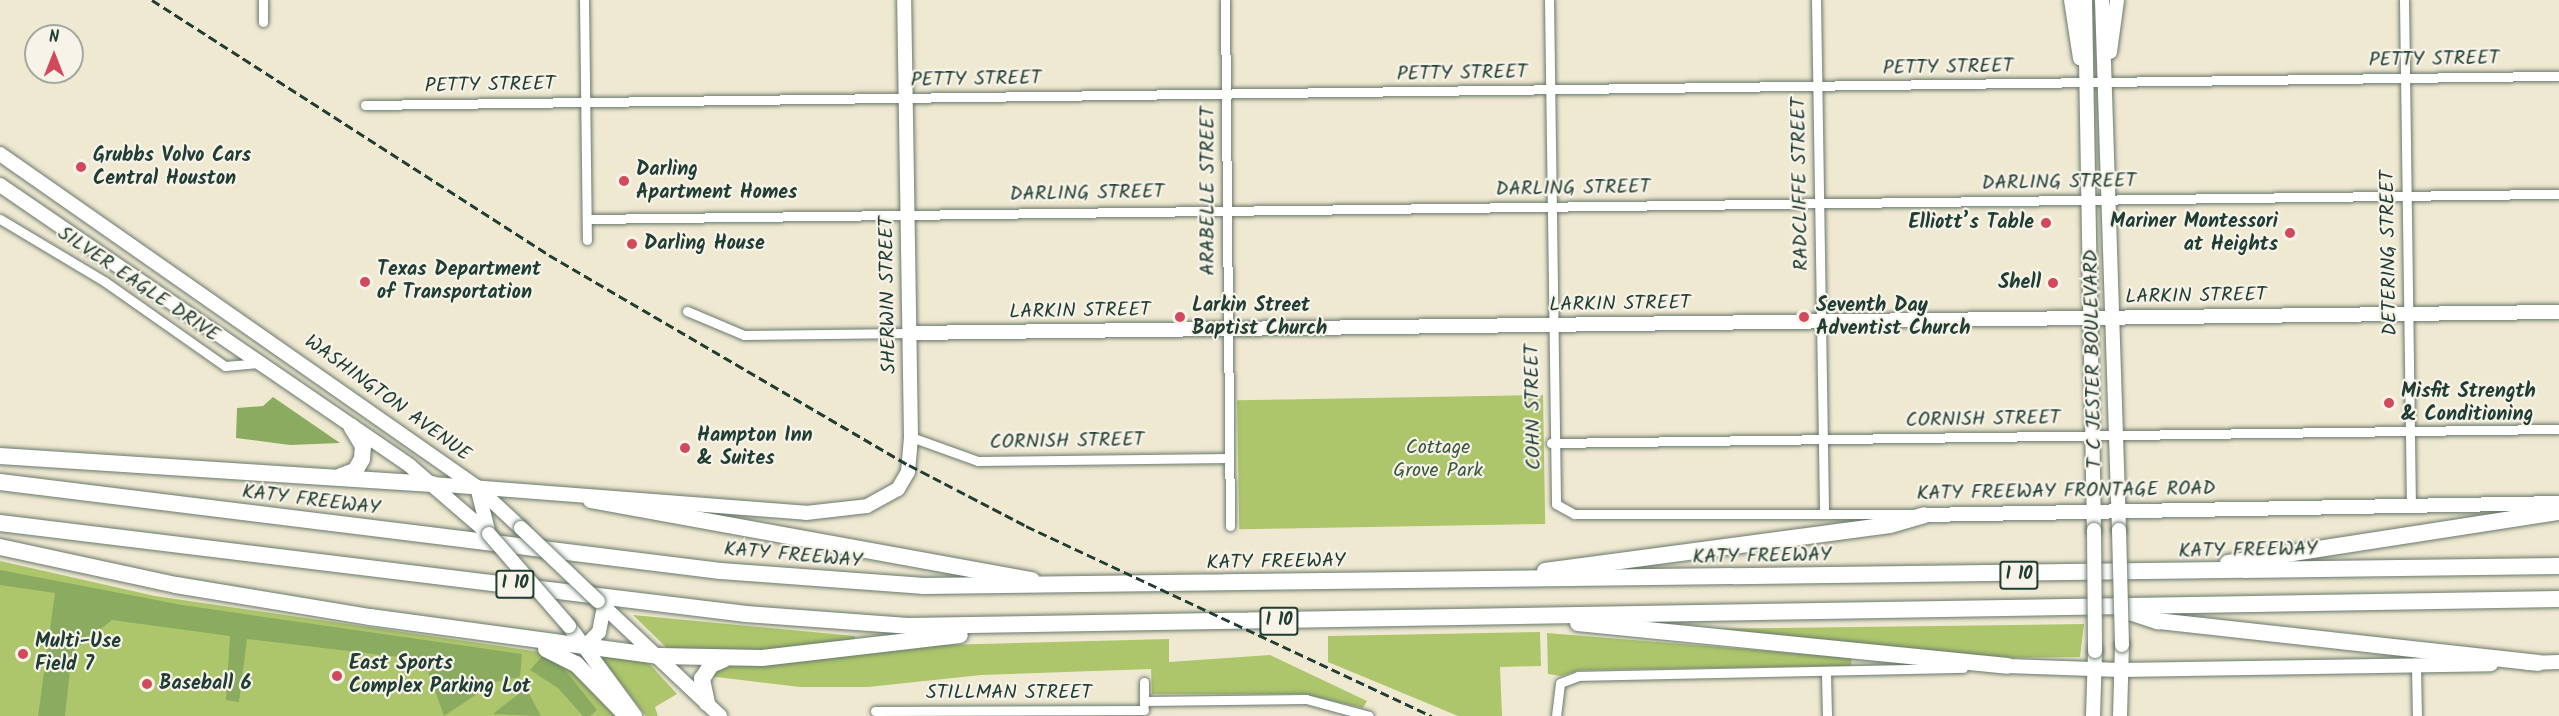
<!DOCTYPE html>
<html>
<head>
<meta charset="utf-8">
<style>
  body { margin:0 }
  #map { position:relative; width:2559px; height:716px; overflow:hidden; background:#f0e9d2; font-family:Kalam,sans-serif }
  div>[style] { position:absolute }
  .green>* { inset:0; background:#adc66c; transform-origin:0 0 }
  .forest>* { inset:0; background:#8aab60 }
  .roads { filter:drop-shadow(0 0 2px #68796b) drop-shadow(0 0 2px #68796b) }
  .street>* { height:9px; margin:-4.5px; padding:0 4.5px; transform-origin:4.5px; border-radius:4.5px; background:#fff }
  .secondary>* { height:14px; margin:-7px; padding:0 7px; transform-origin:7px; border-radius:7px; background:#fff }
  .highway>* { height:16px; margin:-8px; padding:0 8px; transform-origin:8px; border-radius:8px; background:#fff }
  .rail>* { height:3px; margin-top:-1.5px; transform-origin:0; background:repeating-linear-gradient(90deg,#1f3d34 0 9px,transparent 0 13.5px) }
  .bridges { filter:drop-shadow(0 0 2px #68796b) drop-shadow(0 0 2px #68796b) }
  .secondary-bridge>* { height:14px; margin:-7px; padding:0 7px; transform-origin:7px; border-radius:7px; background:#fff }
  .dots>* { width:16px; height:16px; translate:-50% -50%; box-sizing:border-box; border:3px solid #f7f3e8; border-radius:50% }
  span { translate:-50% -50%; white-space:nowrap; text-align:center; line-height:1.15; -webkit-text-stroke:4.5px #f7f3e8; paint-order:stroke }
  .shield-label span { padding:2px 4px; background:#f7f3e8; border:2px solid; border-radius:4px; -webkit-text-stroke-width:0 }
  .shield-label { font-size:18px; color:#1f3d34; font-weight:700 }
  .street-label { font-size:20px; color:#1f3d34 }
  .poi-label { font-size:20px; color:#1f3d34; font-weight:700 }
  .left { translate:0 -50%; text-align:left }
  .right { translate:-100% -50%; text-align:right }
  .park-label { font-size:20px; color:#3b583f }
  .north { position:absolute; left:24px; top:24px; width:60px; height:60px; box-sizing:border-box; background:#f7f3e8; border:2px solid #a1aaa0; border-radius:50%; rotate:0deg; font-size:16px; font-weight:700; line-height:24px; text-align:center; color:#1f3d34 }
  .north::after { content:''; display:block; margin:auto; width:21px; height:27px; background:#d1495b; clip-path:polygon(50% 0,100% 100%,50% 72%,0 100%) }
</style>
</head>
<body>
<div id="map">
  <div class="green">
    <div style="left:1543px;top:395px;width:129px;height:306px;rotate:89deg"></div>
    <div style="clip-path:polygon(0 561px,155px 596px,547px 653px,562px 658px,615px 716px,0 716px)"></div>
    <div style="clip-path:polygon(633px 615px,855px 636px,855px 643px,800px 650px,669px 650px)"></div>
    <div style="clip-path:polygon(2084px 624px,2080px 657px,1988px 658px,1694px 629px)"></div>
    <div style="clip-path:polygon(1540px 632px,1541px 666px,1500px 667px,1502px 716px,1458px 716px,1328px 662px,1328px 636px)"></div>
    <div style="clip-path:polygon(1547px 633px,1852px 658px,1851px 666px,1581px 670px,1561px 676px,1548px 674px)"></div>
    <div style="clip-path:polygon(1169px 639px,1169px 662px,1270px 655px,1367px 701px,1363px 708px,1303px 694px,1152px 694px,1151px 669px,981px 675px,868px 687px,800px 687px,708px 676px,718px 667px,905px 646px)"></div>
    <div style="clip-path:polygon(600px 656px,644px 658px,677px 694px,655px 707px,658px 716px,646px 716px)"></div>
  </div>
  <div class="forest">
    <div style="clip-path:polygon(273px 397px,340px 443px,290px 445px,236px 438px,237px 408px,263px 406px)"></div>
    <div style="clip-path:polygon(0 570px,182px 605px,522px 654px,520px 677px,495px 682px,444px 716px,424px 660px,247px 639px,239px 702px,226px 700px,230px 636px,112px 620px,72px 652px,65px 716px,38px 716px,55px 593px,0 585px)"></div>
    <div style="clip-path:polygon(544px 654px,565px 670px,597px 710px,590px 716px,583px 716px,558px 688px,530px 670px)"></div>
    <div style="clip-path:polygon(526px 688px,541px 716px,493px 714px)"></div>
  </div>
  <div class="roads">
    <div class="street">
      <div style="left:263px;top:0;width:22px;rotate:90deg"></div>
      <div style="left:584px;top:0;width:240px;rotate:89.3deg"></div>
      <div style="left:1225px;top:0;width:526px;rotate:89.46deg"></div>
      <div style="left:1549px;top:0;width:504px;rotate:89.2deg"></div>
      <div style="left:1556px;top:504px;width:21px;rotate:29deg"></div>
      <div style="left:1574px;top:514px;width:338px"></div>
      <div style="left:1816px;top:0;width:511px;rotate:89.1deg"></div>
      <div style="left:2404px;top:0;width:505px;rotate:89.21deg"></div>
      <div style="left:365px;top:105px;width:2194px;rotate:-0.76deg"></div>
      <div style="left:0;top:219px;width:121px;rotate:30.8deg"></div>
      <div style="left:104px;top:281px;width:148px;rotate:35.1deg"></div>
      <div style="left:225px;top:366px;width:33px;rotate:-5deg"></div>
      <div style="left:587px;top:219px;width:1972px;rotate:-0.73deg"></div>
      <div style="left:687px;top:311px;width:62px;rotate:22.8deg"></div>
      <div style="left:744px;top:335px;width:165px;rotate:-0.7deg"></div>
      <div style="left:911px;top:437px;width:71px;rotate:19.7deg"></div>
      <div style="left:978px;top:461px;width:251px;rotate:-0.7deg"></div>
      <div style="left:1551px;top:443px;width:1008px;rotate:-0.8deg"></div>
      <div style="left:2416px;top:666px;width:50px;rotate:88.9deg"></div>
      <div style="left:1826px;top:674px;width:42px;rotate:88.6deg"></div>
      <div style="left:1144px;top:682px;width:23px;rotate:90deg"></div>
      <div style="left:1144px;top:701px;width:162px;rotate:-0.7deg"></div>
      <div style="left:1306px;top:699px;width:65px;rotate:15.1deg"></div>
      <div style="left:875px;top:711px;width:269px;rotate:-0.2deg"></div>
      <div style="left:1556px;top:716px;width:33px;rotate:-83deg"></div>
      <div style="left:1560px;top:683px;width:19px;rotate:-21deg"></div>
      <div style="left:1578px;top:676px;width:385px;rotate:-1.2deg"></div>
    </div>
    <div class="secondary">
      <div style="left:2071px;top:0;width:59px;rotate:81.2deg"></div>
      <div style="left:2085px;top:0;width:530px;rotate:89.03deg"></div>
      <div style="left:2102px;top:0;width:530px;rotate:88.16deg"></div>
      <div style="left:2110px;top:52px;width:52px;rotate:-82.3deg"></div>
      <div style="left:0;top:154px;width:582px;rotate:34.92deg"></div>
      <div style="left:477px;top:487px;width:60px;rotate:43deg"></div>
      <div style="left:0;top:185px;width:497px;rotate:34.4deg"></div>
      <div style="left:410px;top:466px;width:104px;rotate:40.7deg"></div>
      <div style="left:909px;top:333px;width:1650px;rotate:-0.73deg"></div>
      <div style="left:432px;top:484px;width:375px;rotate:4.4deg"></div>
      <div style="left:806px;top:513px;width:61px;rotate:-6.5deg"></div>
      <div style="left:867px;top:506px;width:35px;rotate:-29deg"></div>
      <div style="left:898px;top:489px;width:20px;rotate:-60deg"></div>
      <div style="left:908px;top:472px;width:35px;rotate:-85deg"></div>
      <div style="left:911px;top:437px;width:437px;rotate:-90.9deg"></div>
      <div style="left:477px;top:487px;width:49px;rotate:75.7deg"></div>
      <div style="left:1924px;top:515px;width:635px;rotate:-1.08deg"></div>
      <div style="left:598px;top:601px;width:168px;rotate:43.3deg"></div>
      <div style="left:569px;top:626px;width:112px;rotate:53.7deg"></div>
      <div style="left:584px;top:647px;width:21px;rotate:-45deg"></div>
      <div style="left:599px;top:632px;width:25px;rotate:-79deg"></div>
      <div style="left:2528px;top:663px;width:31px;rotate:-2deg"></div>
      <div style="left:2007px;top:666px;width:113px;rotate:2deg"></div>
      <div style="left:2120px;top:670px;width:371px;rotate:-0.9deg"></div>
      <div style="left:2093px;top:716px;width:65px;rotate:-88.2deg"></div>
      <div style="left:2120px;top:716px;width:71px;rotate:-88.4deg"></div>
    </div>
    <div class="highway">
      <div style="left:0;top:456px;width:433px;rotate:3.7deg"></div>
      <div style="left:341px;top:476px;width:15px;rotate:-20deg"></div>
      <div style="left:355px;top:471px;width:14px;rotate:-60deg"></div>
      <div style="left:362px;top:459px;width:13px;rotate:-86deg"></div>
      <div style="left:363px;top:446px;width:23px;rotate:-121deg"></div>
      <div style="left:0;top:482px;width:726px;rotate:7.04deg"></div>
      <div style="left:721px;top:571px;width:204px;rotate:4.2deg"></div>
      <div style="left:924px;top:586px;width:1635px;rotate:-0.7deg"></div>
      <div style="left:591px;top:500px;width:448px;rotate:10.3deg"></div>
      <div style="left:0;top:523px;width:752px;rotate:6.95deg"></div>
      <div style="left:746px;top:614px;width:162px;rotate:4.2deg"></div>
      <div style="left:908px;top:626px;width:1651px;rotate:-0.94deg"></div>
      <div style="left:0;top:547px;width:180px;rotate:12.2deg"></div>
      <div style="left:176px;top:585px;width:197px;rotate:9.4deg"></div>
      <div style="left:370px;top:617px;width:292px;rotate:7.7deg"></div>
      <div style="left:659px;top:656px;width:103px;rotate:1.1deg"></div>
      <div style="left:762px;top:658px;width:199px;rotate:-6.6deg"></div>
      <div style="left:2228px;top:563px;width:335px;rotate:-8.8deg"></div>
      <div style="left:1545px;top:571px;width:348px;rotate:-7.6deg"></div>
      <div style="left:1890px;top:525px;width:35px;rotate:-16deg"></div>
      <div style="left:2120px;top:609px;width:40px;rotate:18deg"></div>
      <div style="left:2158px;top:621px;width:382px;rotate:6.3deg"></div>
      <div style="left:1578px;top:623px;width:431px;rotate:5.7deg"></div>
      <div style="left:546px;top:649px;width:34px;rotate:27deg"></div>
      <div style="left:576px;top:664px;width:73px;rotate:45.6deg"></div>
      <div style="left:707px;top:703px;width:25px;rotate:-102deg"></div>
      <div style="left:702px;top:679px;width:17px;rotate:-57deg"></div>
      <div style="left:711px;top:665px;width:13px;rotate:-23deg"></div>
    </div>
  </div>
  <div class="rail">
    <div style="left:152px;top:0;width:472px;rotate:32.7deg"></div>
    <div style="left:549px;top:255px;width:417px;rotate:30.3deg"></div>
    <div style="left:909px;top:465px;width:132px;rotate:27.5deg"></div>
    <div style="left:1026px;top:526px;width:448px;rotate:25.1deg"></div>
  </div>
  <div class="bridges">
    <div class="secondary-bridge">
      <div style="left:521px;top:528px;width:106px;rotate:43.5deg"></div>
      <div style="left:2094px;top:530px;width:121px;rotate:89.5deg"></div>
      <div style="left:2119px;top:530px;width:115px;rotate:88.5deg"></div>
      <div style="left:489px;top:534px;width:122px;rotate:49deg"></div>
    </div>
  </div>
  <div class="dots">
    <div style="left:81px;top:167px;background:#d1495b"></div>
    <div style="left:624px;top:181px;background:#d1495b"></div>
    <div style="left:2046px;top:223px;background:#d1495b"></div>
    <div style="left:2290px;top:233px;background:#d1495b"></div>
    <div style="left:632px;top:244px;background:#d1495b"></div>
    <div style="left:365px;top:282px;background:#d1495b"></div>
    <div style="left:2053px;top:283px;background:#d1495b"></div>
    <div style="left:1180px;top:317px;background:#d1495b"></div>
    <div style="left:1804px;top:317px;background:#d1495b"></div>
    <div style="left:2389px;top:403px;background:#d1495b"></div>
    <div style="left:685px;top:448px;background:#d1495b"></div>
    <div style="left:23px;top:654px;background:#d1495b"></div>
    <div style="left:337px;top:676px;background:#d1495b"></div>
    <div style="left:147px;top:684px;background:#d1495b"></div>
  </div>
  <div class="shield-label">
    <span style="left:2019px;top:575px">I 10</span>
    <span style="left:515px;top:584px">I 10</span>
    <span style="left:1279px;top:621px">I 10</span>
  </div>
  <div class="street-label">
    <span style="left:2434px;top:60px;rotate:-1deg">PETTY STREET</span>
    <span style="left:1948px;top:68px;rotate:-1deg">PETTY STREET</span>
    <span style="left:1462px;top:74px;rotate:-1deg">PETTY STREET</span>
    <span style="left:976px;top:80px;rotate:-1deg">PETTY STREET</span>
    <span style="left:490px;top:86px;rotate:-1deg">PETTY STREET</span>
    <span style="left:2059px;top:183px;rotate:-1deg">DARLING STREET</span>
    <span style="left:1801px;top:184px;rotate:-91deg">RADCLIFFE STREET</span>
    <span style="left:1573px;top:189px;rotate:-1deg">DARLING STREET</span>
    <span style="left:1209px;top:191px;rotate:-90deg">ARABELLE STREET</span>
    <span style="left:1087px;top:194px;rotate:-1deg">DARLING STREET</span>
    <span style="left:2390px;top:253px;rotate:-91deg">DETERING STREET</span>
    <span style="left:138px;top:285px;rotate:34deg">SILVER EAGLE DRIVE</span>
    <span style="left:889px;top:295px;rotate:-91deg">SHERWIN STREET</span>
    <span style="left:2196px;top:297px;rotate:-1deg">LARKIN STREET</span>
    <span style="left:1620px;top:305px;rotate:-1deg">LARKIN STREET</span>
    <span style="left:1080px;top:312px;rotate:-1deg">LARKIN STREET</span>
    <span style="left:2094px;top:359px;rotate:-91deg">T C JESTER BOULEVARD</span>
    <span style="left:387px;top:399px;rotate:36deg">WASHINGTON AVENUE</span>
    <span style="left:1534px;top:407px;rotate:-91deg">COHN STREET</span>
    <span style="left:1983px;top:420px;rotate:-1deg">CORNISH STREET</span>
    <span style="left:1067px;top:442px;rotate:-1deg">CORNISH STREET</span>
    <span style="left:2066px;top:492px;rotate:-1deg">KATY FREEWAY FRONTAGE ROAD</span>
    <span style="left:311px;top:501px;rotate:7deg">KATY FREEWAY</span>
    <span style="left:2248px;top:551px;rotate:-1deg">KATY FREEWAY</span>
    <span style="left:793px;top:556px;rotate:5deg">KATY FREEWAY</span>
    <span style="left:1762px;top:557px;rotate:-1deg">KATY FREEWAY</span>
    <span style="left:1276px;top:563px;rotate:-1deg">KATY FREEWAY</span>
    <span style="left:1009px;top:693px">STILLMAN STREET</span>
  </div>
  <div class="poi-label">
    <span class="left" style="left:93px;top:168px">Grubbs Volvo Cars<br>Central Houston</span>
    <span class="left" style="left:636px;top:182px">Darling<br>Apartment Homes</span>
    <span class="right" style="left:2278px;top:234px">Mariner Montessori<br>at Heights</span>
    <span class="right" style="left:2034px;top:223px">Elliott’s Table</span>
    <span class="left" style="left:644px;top:244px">Darling House</span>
    <span class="left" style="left:377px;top:282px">Texas Department<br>of Transportation</span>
    <span class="right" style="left:2041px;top:283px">Shell</span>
    <span class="left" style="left:1192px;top:318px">Larkin Street<br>Baptist Church</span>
    <span class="left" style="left:1816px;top:318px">Seventh Day<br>Adventist Church</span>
    <span class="left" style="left:2401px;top:404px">Misfit Strength<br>&amp; Conditioning</span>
    <span class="left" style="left:697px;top:448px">Hampton Inn<br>&amp; Suites</span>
    <span class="left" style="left:35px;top:654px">Multi-Use<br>Field 7</span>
    <span class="left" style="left:349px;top:676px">East Sports<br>Complex Parking Lot</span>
    <span class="left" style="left:159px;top:684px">Baseball 6</span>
  </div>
  <div class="park-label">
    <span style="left:1438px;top:460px">Cottage<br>Grove Park</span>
  </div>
  <div class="north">N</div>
</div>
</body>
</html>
